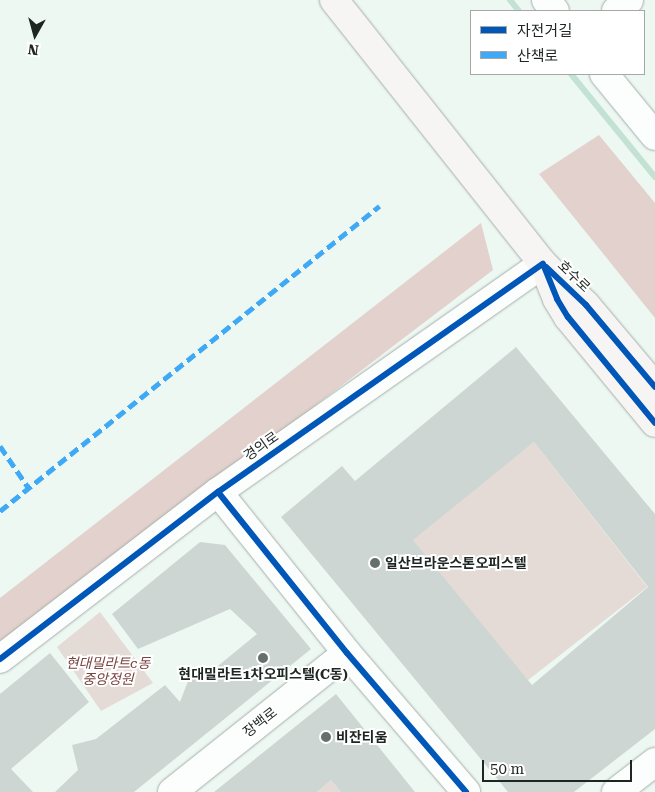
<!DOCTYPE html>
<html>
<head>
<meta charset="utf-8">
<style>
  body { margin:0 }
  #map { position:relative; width:655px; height:792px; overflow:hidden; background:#edf8f3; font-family:"Roboto Serif","Noto Sans KR",serif }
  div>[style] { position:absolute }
  .green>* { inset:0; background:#e4dbd7; transform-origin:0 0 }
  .forest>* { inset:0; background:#e2d1cc }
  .stream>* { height:6px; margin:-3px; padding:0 3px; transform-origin:3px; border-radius:3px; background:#c3e2d4 }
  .building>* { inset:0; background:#ced6d3 }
  .roads { filter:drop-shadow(0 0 1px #a6aeaa) drop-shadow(0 0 1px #a6aeaa) }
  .minor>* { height:28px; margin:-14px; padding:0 14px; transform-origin:14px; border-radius:14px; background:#fcfefd }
  .major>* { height:28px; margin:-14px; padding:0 14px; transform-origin:14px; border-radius:14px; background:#f7f5f3 }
  .quiet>* { height:5px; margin-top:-2.5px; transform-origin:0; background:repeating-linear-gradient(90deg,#3fa9f5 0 10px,transparent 0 15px) }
  .cycleway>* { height:6px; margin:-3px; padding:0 3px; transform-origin:3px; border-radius:3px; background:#0057b8 }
  .dots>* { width:14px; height:14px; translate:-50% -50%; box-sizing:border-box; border:2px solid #fff; border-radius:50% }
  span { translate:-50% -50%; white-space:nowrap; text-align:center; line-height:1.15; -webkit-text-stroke:4px #fff; paint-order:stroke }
  .street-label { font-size:14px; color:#1e2622 }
  .poi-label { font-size:14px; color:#1e2622; font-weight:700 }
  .left { translate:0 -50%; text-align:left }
  .park-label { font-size:14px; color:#7b433f; font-style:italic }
  .legend { position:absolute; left:470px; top:10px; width:175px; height:65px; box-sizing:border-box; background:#fff; border:1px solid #a5a8a7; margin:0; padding:6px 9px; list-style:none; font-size:15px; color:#1e2622 }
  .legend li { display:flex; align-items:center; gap:10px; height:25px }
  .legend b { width:25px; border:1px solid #a5a8a7 }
  .north { position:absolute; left:10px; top:10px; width:50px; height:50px; -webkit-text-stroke:4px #fff; paint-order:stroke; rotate:187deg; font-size:14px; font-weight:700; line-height:20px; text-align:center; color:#1e2622 }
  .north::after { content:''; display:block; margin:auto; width:18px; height:22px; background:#1e2622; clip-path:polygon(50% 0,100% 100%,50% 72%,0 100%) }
  .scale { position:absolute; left:482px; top:760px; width:150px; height:22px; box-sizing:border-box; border:2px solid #1e2622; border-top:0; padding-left:6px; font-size:15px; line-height:18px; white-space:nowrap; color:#1e2622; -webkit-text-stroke:4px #fff; paint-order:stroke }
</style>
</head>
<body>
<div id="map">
  <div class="green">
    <div style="left:534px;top:442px;width:184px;height:156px;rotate:52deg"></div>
    <div style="clip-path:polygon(100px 612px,153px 683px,101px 711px,57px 647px)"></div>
    <div style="clip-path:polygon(331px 780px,341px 792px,317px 792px)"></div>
  </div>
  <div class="forest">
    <div style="clip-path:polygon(599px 135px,655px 203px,655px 318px,539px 174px)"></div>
    <div style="clip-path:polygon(481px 223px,493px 270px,0 646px,0 598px)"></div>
  </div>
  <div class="stream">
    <div style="left:510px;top:0;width:14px;rotate:51deg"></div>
    <div style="left:571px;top:74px;width:133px;rotate:50.8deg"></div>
  </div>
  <div class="building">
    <div style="clip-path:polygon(evenodd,516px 347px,655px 514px,655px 729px,574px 792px,508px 792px,281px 517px,342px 466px,355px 481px,516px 347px,534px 442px,648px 587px,532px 685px,413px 540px,534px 442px)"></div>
    <div style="clip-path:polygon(200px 542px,225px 545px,311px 649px,134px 792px,55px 792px,78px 770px,72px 745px,96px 739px,165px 685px,180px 702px,193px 668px,213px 670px,257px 634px,230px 609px,138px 649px,112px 614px)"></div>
    <div style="clip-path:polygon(50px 653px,89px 702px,11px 769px,33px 792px,0 792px,0 694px)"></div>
    <div style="clip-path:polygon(336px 694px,415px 792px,341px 792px,331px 780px,317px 792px,214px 792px)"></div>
  </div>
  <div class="roads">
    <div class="minor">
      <div style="left:546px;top:0;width:14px;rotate:51deg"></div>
      <div style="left:616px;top:11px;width:17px;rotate:-40deg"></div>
      <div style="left:604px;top:74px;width:80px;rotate:50.6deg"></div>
      <div style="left:218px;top:492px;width:206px;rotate:51.3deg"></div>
      <div style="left:347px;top:653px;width:183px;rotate:49.4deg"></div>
      <div style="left:0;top:659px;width:275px;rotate:-37.5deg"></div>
      <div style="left:218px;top:492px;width:397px;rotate:-35.1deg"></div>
      <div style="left:172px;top:792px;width:223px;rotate:-38.5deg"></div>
      <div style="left:616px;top:792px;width:49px;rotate:-37.6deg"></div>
    </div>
    <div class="major">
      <div style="left:334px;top:0;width:337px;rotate:51.6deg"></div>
      <div style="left:543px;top:264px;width:59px;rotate:43.6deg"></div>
      <div style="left:586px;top:305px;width:107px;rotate:49.9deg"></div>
      <div style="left:549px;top:279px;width:22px;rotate:68deg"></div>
      <div style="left:557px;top:299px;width:21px;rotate:59deg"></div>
      <div style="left:568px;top:317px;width:137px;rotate:50.6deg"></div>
    </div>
  </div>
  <div class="quiet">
    <div style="left:0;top:446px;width:50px;rotate:55.7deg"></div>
    <div style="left:0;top:511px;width:487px;rotate:-38.8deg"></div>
  </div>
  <div class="cycleway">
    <div style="left:543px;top:264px;width:38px;rotate:68deg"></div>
    <div style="left:557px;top:299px;width:21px;rotate:59deg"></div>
    <div style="left:568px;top:317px;width:137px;rotate:50.6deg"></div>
    <div style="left:546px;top:267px;width:55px;rotate:43.5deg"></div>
    <div style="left:586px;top:305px;width:107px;rotate:49.9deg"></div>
    <div style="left:218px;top:492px;width:206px;rotate:51.3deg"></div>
    <div style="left:347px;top:653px;width:183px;rotate:49.4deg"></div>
    <div style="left:0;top:659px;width:275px;rotate:-37.5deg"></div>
    <div style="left:218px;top:492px;width:397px;rotate:-35.1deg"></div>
  </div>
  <div class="dots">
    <div style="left:375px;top:563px;background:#66706b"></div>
    <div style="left:263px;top:658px;background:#66706b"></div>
    <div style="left:326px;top:737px;background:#66706b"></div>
  </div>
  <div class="street-label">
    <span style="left:574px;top:276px;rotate:44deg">호수로</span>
    <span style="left:261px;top:446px;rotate:-35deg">경의로</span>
    <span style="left:260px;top:722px;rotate:-38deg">장백로</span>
  </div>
  <div class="poi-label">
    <span class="left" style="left:385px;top:563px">일산브라운스톤오피스텔</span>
    <span style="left:263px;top:674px">현대밀라트1차오피스텔(C동)</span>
    <span class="left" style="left:336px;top:737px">비잔티움</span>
  </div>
  <div class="park-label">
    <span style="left:108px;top:671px">현대밀라트c동<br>중앙정원</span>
  </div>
  <ul class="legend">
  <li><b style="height:6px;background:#0057b8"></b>자전거길</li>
  <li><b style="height:6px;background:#3fa9f5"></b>산책로</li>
  </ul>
  <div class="north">N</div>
  <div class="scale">50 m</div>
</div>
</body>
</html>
